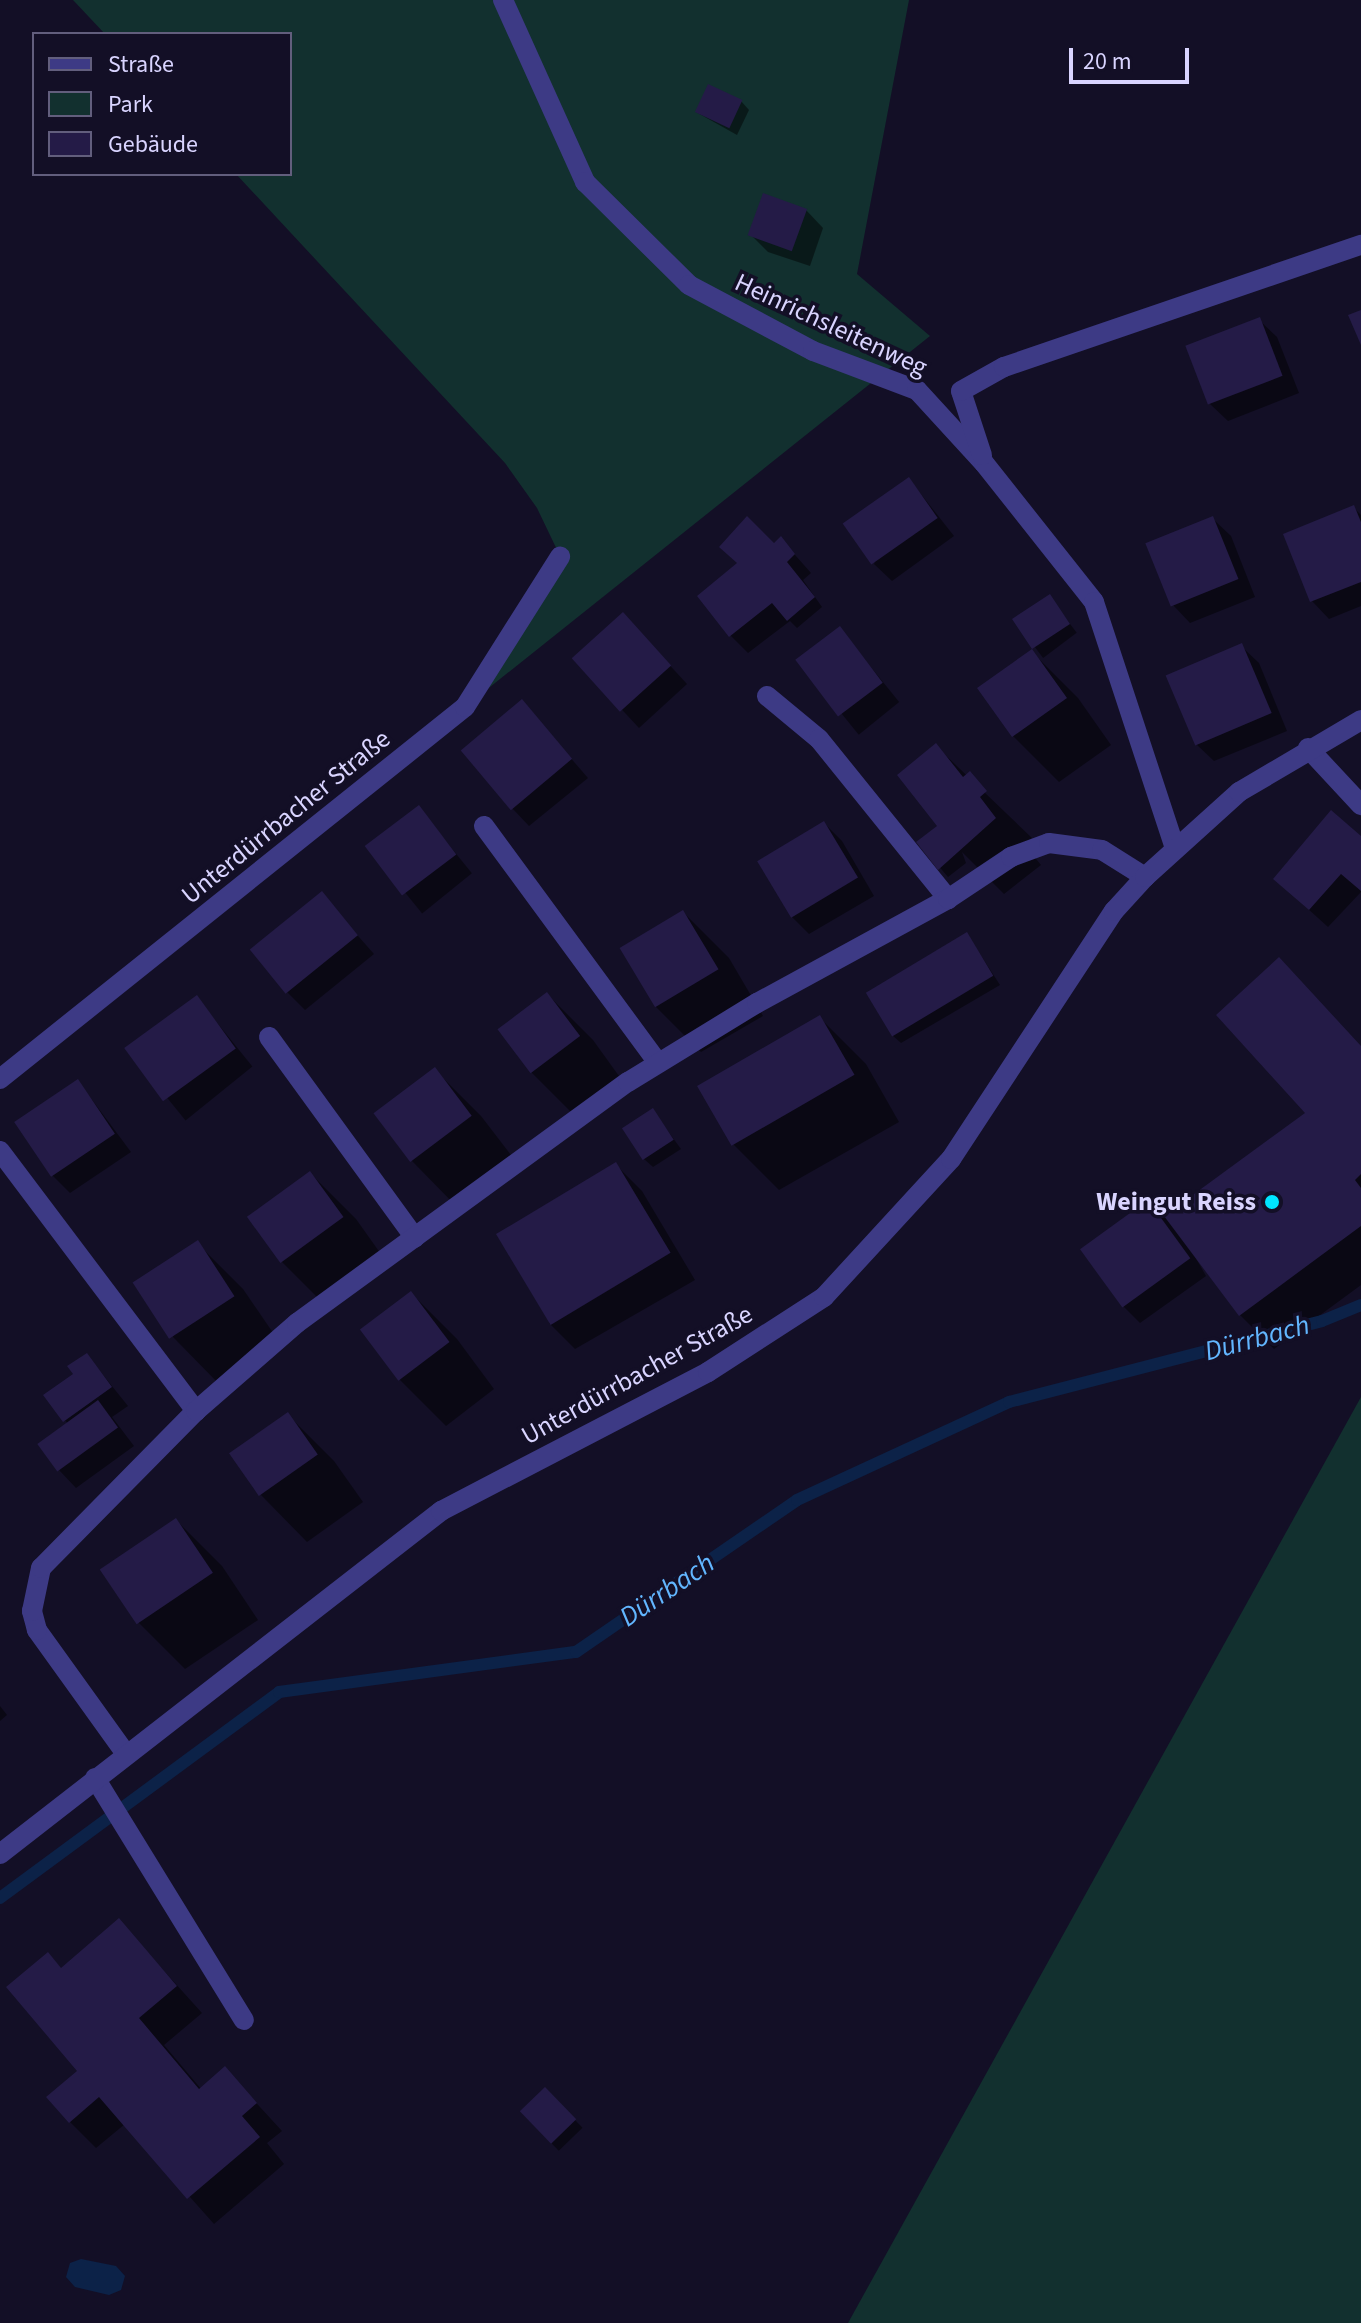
<!DOCTYPE html>
<html>
<head>
<meta charset="utf-8">
<style>
  body { margin:0 }
  #map { position:relative; width:1361px; height:2323px; overflow:hidden; background:#130f26; font-family:"Source Sans 3",sans-serif }
  div>[style] { position:absolute }
  .green>* { inset:0; background:#12302f }
  .water>* { inset:0; background:#0c2248 }
  .shadow>* { inset:0; background:#0007; transform-origin:0 0 }
  .stream>* { height:12px; margin:-6px; padding:0 6px; transform-origin:6px; border-radius:6px; background:#0c2248 }
  .building>* { inset:0; background:#241b47; transform-origin:0 0 }
  .minor>* { height:20px; margin:-10px; padding:0 10px; transform-origin:10px; border-radius:10px; background:#3d3a85 }
  .dots>* { width:22px; height:22px; translate:-50% -50%; box-sizing:border-box; border:4px solid #130f26; border-radius:50% }
  span { translate:-50% -50%; white-space:nowrap; text-align:center; line-height:1.15; -webkit-text-stroke:7px #130f26; paint-order:stroke }
  .street-label { font-size:26px; color:#d9d4ff }
  .poi-label { font-size:26px; color:#d9d4ff; font-weight:700 }
  .right { translate:-100% -50%; text-align:right }
  .water-label { font-size:28px; color:#62b6ff; font-style:italic }
  .legend { position:absolute; left:32px; top:32px; width:260px; height:144px; box-sizing:border-box; background:#130f26; border:2px solid #625e7d; margin:0; padding:10px 14px; list-style:none; font-size:24px; color:#d9d4ff }
  .legend li { display:flex; align-items:center; gap:16px; height:40px }
  .legend b { width:40px; border:2px solid #625e7d }
  .scale { position:absolute; left:1069px; top:48px; width:120px; height:36px; box-sizing:border-box; border:4px solid #d9d4ff; border-top:0; padding-left:10px; font-size:24px; line-height:28px; white-space:nowrap; color:#d9d4ff; -webkit-text-stroke:6px #130f26; paint-order:stroke }
</style>
</head>
<body>
<div id="map">
  <div class="green">
    <div style="clip-path:polygon(73px 0,909px 0,857px 274px,930px 336px,465px 707px,560px 556px,537px 508px,505px 463px,236px 174px,290px 174px,290px 34px,105px 34px)"></div>
    <div style="clip-path:polygon(1361px 1397px,1361px 2323px,848px 2323px)"></div>
  </div>
  <div class="water">
    <div style="clip-path:polygon(81px 2259px,116px 2266px,125px 2276px,121px 2290px,109px 2295px,75px 2287px,66px 2277px,70px 2263px)"></div>
  </div>
  <div class="shadow">
    <div style="clip-path:polygon(741px 101px,749px 110px,737px 135px,696px 112px)"></div>
    <div style="clip-path:polygon(806px 210px,823px 228px,810px 266px,768px 252px,750px 234px)"></div>
    <div style="clip-path:polygon(1259px 320px,1277px 337px,1299px 393px,1228px 421px,1210px 404px)"></div>
    <div style="clip-path:polygon(909px 479px,954px 536px,892px 581px,874px 564px)"></div>
    <div style="clip-path:polygon(1354px 508px,1361px 515px,1361px 606px,1329px 619px,1312px 601px)"></div>
    <div style="clip-path:polygon(1213px 519px,1231px 536px,1255px 597px,1190px 623px,1173px 605px)"></div>
    <div style="clip-path:polygon(781px 539px,811px 573px,803px 580px,822px 607px,797px 628px,790px 621px,748px 653px,730px 635px,739px 564px)"></div>
    <div style="left:1049px;top:596px;width:46px;height:42px;rotate:53deg"></div>
    <div style="left:840px;top:629px;width:94px;height:52px;rotate:51deg"></div>
    <div style="clip-path:polygon(640px 633px,687px 684px,639px 728px,574px 658px)"></div>
    <div style="clip-path:polygon(1241px 646px,1259px 663px,1287px 731px,1214px 761px,1196px 744px)"></div>
    <div style="clip-path:polygon(1032px 652px,1078px 698px,1111px 745px,1059px 782px,1013px 736px)"></div>
    <div style="clip-path:polygon(522px 702px,588px 778px,529px 826px,512px 808px)"></div>
    <div style="clip-path:polygon(936px 746px,1032px 838px,1024px 844px,1041px 865px,1004px 894px,962px 852px,966px 863px,948px 877px,919px 843px,940px 826px)"></div>
    <div style="left:419px;top:808px;width:84px;height:64px;rotate:51deg"></div>
    <div style="clip-path:polygon(824px 823px,842px 841px,874px 896px,809px 934px,791px 916px)"></div>
    <div style="clip-path:polygon(1361px 838px,1361px 892px,1328px 927px,1275px 879px)"></div>
    <div style="clip-path:polygon(321px 894px,374px 954px,305px 1010px,287px 992px)"></div>
    <div style="clip-path:polygon(683px 912px,729px 958px,763px 1016px,701px 1052px,655px 1006px)"></div>
    <div style="clip-path:polygon(967px 934px,1000px 985px,901px 1043px,892px 1035px)"></div>
    <div style="clip-path:polygon(547px 994px,593px 1040px,624px 1083px,577px 1118px,531px 1072px)"></div>
    <div style="left:197px;top:998px;width:88px;height:86px;rotate:51deg"></div>
    <div style="clip-path:polygon(820px 1018px,866px 1064px,899px 1122px,779px 1190px,733px 1144px)"></div>
    <div style="clip-path:polygon(1361px 1046px,1361px 1285px,1274px 1349px,1240px 1315px,1189px 1246px,1206px 1276px,1140px 1323px,1122px 1305px,1148px 1202px,1164px 1218px,1308px 1113px)"></div>
    <div style="clip-path:polygon(435px 1070px,481px 1116px,517px 1163px,458px 1208px,412px 1161px)"></div>
    <div style="clip-path:polygon(78px 1081px,131px 1152px,70px 1193px,52px 1175px)"></div>
    <div style="clip-path:polygon(653px 1111px,681px 1149px,653px 1167px,644px 1159px)"></div>
    <div style="clip-path:polygon(616px 1165px,642px 1191px,695px 1280px,575px 1349px,549px 1323px)"></div>
    <div style="clip-path:polygon(310px 1173px,356px 1219px,388px 1264px,327px 1307px,281px 1261px,249px 1216px)"></div>
    <div style="clip-path:polygon(197px 1243px,243px 1289px,280px 1343px,219px 1384px,173px 1337px)"></div>
    <div style="clip-path:polygon(411px 1293px,457px 1339px,494px 1389px,446px 1426px,400px 1380px)"></div>
    <div style="clip-path:polygon(87px 1355px,128px 1406px,112px 1417px,134px 1446px,76px 1488px,59px 1470px,68px 1424px,46px 1395px,76px 1374px)"></div>
    <div style="clip-path:polygon(288px 1415px,334px 1461px,363px 1502px,307px 1542px,261px 1495px)"></div>
    <div style="clip-path:polygon(176px 1520px,222px 1566px,258px 1620px,185px 1669px,139px 1623px,103px 1570px)"></div>
    <div style="clip-path:polygon(0 1706px,7px 1715px,0 1721px)"></div>
    <div style="clip-path:polygon(119px 1921px,202px 2013px,164px 2045px,202px 2090px,225px 2069px,282px 2131px,267px 2143px,284px 2164px,214px 2224px,125px 2124px,96px 2148px,70px 2122px,80px 2071px,62px 1969px)"></div>
    <div style="left:545px;top:2089px;width:54px;height:33px;rotate:46deg"></div>
  </div>
  <div class="stream">
    <div style="left:0;top:1898px;width:347px;rotate:-36.4deg"></div>
    <div style="left:279px;top:1692px;width:300px;rotate:-7.7deg"></div>
    <div style="left:576px;top:1652px;width:268px;rotate:-34.5deg"></div>
    <div style="left:797px;top:1500px;width:234px;rotate:-24.8deg"></div>
    <div style="left:1009px;top:1402px;width:323px;rotate:-14.5deg"></div>
    <div style="left:1322px;top:1321px;width:42px;rotate:-22.3deg"></div>
  </div>
  <div class="building">
    <div style="left:708px;top:84px;width:38px;height:31px;rotate:25deg"></div>
    <div style="left:763px;top:193px;width:47px;height:45px;rotate:20deg"></div>
    <div style="clip-path:polygon(1361px 310px,1361px 345px,1348px 315px)"></div>
    <div style="left:1260px;top:317px;width:63px;height:80px;rotate:69deg"></div>
    <div style="left:909px;top:477px;width:50px;height:81px;rotate:55deg"></div>
    <div style="clip-path:polygon(1354px 505px,1361px 522px,1361px 582px,1310px 602px,1283px 534px)"></div>
    <div style="clip-path:polygon(747px 516px,774px 543px,781px 536px,795px 554px,787px 562px,815px 597px,787px 621px,772px 603px,729px 637px,697px 596px,737px 563px,719px 547px)"></div>
    <div style="left:1213px;top:516px;width:68px;height:73px;rotate:68deg"></div>
    <div style="clip-path:polygon(1050px 594px,1070px 624px,1032px 649px,1067px 698px,1012px 737px,977px 688px,1032px 649px,1012px 619px)"></div>
    <div style="left:623px;top:612px;width:72px;height:69px;rotate:48deg"></div>
    <div style="left:840px;top:626px;width:71px;height:56px;rotate:53deg"></div>
    <div style="left:1242px;top:643px;width:76px;height:83px;rotate:67deg"></div>
    <div style="left:522px;top:699px;width:78px;height:80px;rotate:50deg"></div>
    <div style="clip-path:polygon(936px 743px,963px 777px,970px 771px,987px 791px,980px 797px,996px 818px,938px 870px,916px 842px,937px 826px,897px 775px)"></div>
    <div style="left:419px;top:805px;width:62px;height:68px;rotate:53deg"></div>
    <div style="clip-path:polygon(1331px 810px,1361px 836px,1361px 891px,1341px 874px,1309px 910px,1273px 879px)"></div>
    <div style="left:824px;top:821px;width:66px;height:78px;rotate:59deg"></div>
    <div style="left:322px;top:891px;width:57px;height:93px;rotate:51deg"></div>
    <div style="left:683px;top:910px;width:69px;height:74px;rotate:59deg"></div>
    <div style="left:967px;top:932px;width:51px;height:118px;rotate:59deg"></div>
    <div style="clip-path:polygon(1279px 957px,1361px 1046px,1361px 1174px,1355px 1180px,1361px 1188px,1361px 1226px,1239px 1316px,1164px 1216px,1305px 1113px,1216px 1015px)"></div>
    <div style="left:547px;top:992px;width:55px;height:62px;rotate:53deg"></div>
    <div style="left:197px;top:995px;width:66px;height:90px;rotate:54deg"></div>
    <div style="left:820px;top:1015px;width:69px;height:142px;rotate:60deg"></div>
    <div style="left:435px;top:1067px;width:61px;height:77px;rotate:53deg"></div>
    <div style="left:78px;top:1079px;width:66px;height:77px;rotate:56deg"></div>
    <div style="left:653px;top:1108px;width:38px;height:37px;rotate:57deg"></div>
    <div style="left:616px;top:1162px;width:106px;height:140px;rotate:59deg"></div>
    <div style="left:310px;top:1171px;width:57px;height:78px;rotate:54deg"></div>
    <div style="left:1148px;top:1200px;width:72px;height:84px;rotate:54deg"></div>
    <div style="left:198px;top:1240px;width:67px;height:78px;rotate:57deg"></div>
    <div style="left:411px;top:1291px;width:64px;height:64px;rotate:53deg"></div>
    <div style="clip-path:polygon(87px 1353px,112px 1387px,63px 1422px,43px 1395px,73px 1374px,67px 1366px)"></div>
    <div style="left:98px;top:1400px;width:34px;height:75px;rotate:54deg"></div>
    <div style="left:288px;top:1412px;width:52px;height:72px;rotate:55deg"></div>
    <div style="left:176px;top:1518px;width:66px;height:92px;rotate:56deg"></div>
    <div style="clip-path:polygon(119px 1918px,177px 1986px,139px 2018px,199px 2089px,225px 2066px,257px 2103px,242px 2116px,260px 2137px,187px 2199px,99px 2097px,69px 2123px,46px 2097px,77px 2071px,6px 1987px,48px 1952px,61px 1968px)"></div>
    <div style="left:545px;top:2087px;width:45px;height:35px;rotate:46deg"></div>
  </div>
  <div class="minor">
    <div style="left:503px;top:0;width:200px;rotate:65.7deg"></div>
    <div style="left:585px;top:182px;width:146px;rotate:44.7deg"></div>
    <div style="left:689px;top:285px;width:140px;rotate:28deg"></div>
    <div style="left:813px;top:351px;width:111px;rotate:20.6deg"></div>
    <div style="left:917px;top:390px;width:99px;rotate:47.5deg"></div>
    <div style="left:984px;top:463px;width:177px;rotate:51.6deg"></div>
    <div style="left:1094px;top:602px;width:256px;rotate:71.8deg"></div>
    <div style="left:982px;top:455px;width:67px;rotate:-108.2deg"></div>
    <div style="left:961px;top:391px;width:49px;rotate:-29.2deg"></div>
    <div style="left:1004px;top:367px;width:377px;rotate:-18.9deg"></div>
    <div style="left:767px;top:696px;width:67px;rotate:39.6deg"></div>
    <div style="left:819px;top:739px;width:206px;rotate:51.1deg"></div>
    <div style="left:1308px;top:748px;width:78px;rotate:47.1deg"></div>
    <div style="left:484px;top:826px;width:294px;rotate:53.7deg"></div>
    <div style="left:269px;top:1037px;width:248px;rotate:54deg"></div>
    <div style="left:0;top:1079px;width:595px;rotate:-38.66deg"></div>
    <div style="left:465px;top:707px;width:178px;rotate:-57.7deg"></div>
    <div style="left:0;top:1151px;width:326px;rotate:53deg"></div>
    <div style="left:126px;top:1754px;width:153px;rotate:-125.7deg"></div>
    <div style="left:37px;top:1630px;width:20px;rotate:-105deg"></div>
    <div style="left:32px;top:1611px;width:44px;rotate:-78.2deg"></div>
    <div style="left:41px;top:1568px;width:221px;rotate:-45.4deg"></div>
    <div style="left:196px;top:1411px;width:134px;rotate:-41.1deg"></div>
    <div style="left:297px;top:1323px;width:409px;rotate:-36.1deg"></div>
    <div style="left:628px;top:1082px;width:151px;rotate:-31.5deg"></div>
    <div style="left:757px;top:1003px;width:217px;rotate:-28.6deg"></div>
    <div style="left:948px;top:899px;width:76px;rotate:-33.7deg"></div>
    <div style="left:1011px;top:857px;width:40px;rotate:-20.2deg"></div>
    <div style="left:1049px;top:843px;width:53px;rotate:7.5deg"></div>
    <div style="left:1102px;top:850px;width:51px;rotate:32.1deg"></div>
    <div style="left:95px;top:1778px;width:284px;rotate:58.4deg"></div>
    <div style="left:0;top:1854px;width:559px;rotate:-37.87deg"></div>
    <div style="left:441px;top:1511px;width:301px;rotate:-27.5deg"></div>
    <div style="left:708px;top:1372px;width:138px;rotate:-32.9deg"></div>
    <div style="left:824px;top:1297px;width:188px;rotate:-47.4deg"></div>
    <div style="left:951px;top:1159px;width:297px;rotate:-56.7deg"></div>
    <div style="left:1114px;top:911px;width:46px;rotate:-47.6deg"></div>
    <div style="left:1145px;top:877px;width:127px;rotate:-42.1deg"></div>
    <div style="left:1239px;top:792px;width:142px;rotate:-30.5deg"></div>
  </div>
  <div class="dots">
    <div style="left:1272px;top:1202px;background:#00e5ff"></div>
  </div>
  <div class="street-label">
    <span style="left:831px;top:325px;rotate:25deg">Heinrichsleitenweg</span>
    <span style="left:286px;top:817px;rotate:-39deg">Unterdürrbacher Straße</span>
    <span style="left:637px;top:1375px;rotate:-29deg">Unterdürrbacher Straße</span>
  </div>
  <div class="poi-label">
    <span class="right" style="left:1256px;top:1202px">Weingut Reiss</span>
  </div>
  <div class="water-label">
    <span style="left:1257px;top:1338px;rotate:-15deg">Dürrbach</span>
    <span style="left:667px;top:1590px;rotate:-34deg">Dürrbach</span>
  </div>
  <ul class="legend">
  <li><b style="height:10px;background:#3d3a85"></b>Straße</li>
  <li><b style="height:22px;background:#12302f"></b>Park</li>
  <li><b style="height:22px;background:#241b47"></b>Gebäude</li>
  </ul>
  <div class="scale">20 m</div>
</div>
</body>
</html>
